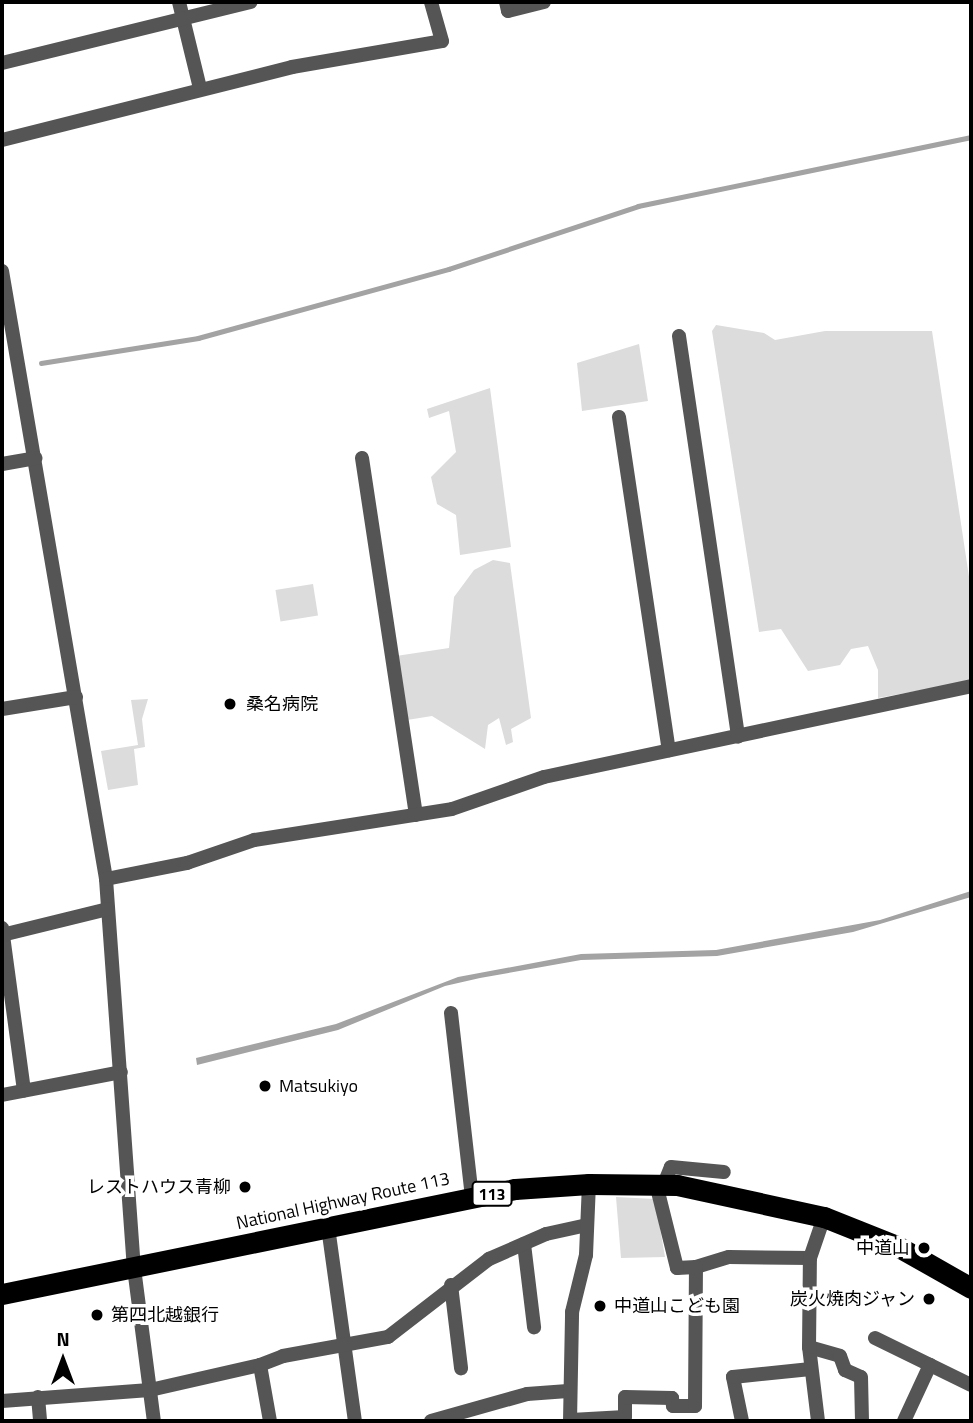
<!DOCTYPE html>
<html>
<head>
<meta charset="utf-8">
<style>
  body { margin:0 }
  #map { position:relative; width:973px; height:1423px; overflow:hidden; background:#fff; font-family:"Titillium Web","Noto Sans JP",sans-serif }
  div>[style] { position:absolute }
  .green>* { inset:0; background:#dcdcdc; transform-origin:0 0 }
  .water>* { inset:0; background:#a3a3a3 }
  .stream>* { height:4.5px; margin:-2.25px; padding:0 2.25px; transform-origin:2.25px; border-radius:2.25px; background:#a3a3a3 }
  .minor>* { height:14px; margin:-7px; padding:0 7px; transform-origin:7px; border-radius:7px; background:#555 }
  .highway>* { height:21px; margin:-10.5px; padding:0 10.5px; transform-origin:10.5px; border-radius:10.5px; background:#000 }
  .dots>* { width:19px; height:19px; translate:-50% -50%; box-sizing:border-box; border:4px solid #fff; border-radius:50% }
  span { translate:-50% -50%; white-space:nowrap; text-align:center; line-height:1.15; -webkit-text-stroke:7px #fff; paint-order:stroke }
  .shield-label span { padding:2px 5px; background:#fff; border:2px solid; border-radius:5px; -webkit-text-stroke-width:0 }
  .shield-label { font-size:16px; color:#000; font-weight:700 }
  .poi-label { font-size:18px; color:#000 }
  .left { translate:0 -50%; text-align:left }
  .right { translate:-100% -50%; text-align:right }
  .street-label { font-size:18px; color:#000 }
  .frame { position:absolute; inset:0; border:4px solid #000; pointer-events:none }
  .north { position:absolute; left:28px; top:1325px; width:70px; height:70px; -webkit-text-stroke:5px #fff; paint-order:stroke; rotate:0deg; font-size:19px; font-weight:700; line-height:28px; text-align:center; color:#000 }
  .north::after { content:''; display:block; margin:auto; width:24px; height:32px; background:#000; clip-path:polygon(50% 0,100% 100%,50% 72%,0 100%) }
</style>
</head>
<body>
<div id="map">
  <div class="green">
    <div style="clip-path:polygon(716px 325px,764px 333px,775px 340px,825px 331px,932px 331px,971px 590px,971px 681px,878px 698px,878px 670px,868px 646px,851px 649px,840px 665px,808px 671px,781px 629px,759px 632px,712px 331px)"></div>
    <div style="clip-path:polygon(639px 344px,648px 401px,582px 411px,577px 363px)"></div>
    <div style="clip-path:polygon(490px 388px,511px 547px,460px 555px,456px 515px,437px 504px,431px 477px,456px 452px,449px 411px,429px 418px,427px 409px)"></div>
    <div style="clip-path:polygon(493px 560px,510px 563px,531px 718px,511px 729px,513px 742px,506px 745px,499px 718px,488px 725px,485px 749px,432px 716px,407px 720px,396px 656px,449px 648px,454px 597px,474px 570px)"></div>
    <div style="left:313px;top:584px;width:32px;height:38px;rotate:81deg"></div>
    <div style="clip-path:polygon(148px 699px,142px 719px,145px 747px,134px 749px,138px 785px,108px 790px,101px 751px,138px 745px,131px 700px)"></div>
    <div style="clip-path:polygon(616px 1197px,655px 1199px,665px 1257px,621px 1258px)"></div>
  </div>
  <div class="water">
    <div style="clip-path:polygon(971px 891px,971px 897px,853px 932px,717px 956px,581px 960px,480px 978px,445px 986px,338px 1030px,197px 1065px,196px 1058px,336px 1024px,458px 977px,581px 954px,716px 950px,880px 920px)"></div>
  </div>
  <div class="stream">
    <div style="left:41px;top:363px;width:159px;rotate:-9deg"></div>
    <div style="left:198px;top:338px;width:260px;rotate:-15.4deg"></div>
    <div style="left:449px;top:269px;width:199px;rotate:-18.4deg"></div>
    <div style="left:638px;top:206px;width:340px;rotate:-11.7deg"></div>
  </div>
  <div class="minor">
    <div style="left:179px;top:2px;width:89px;rotate:76.3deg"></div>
    <div style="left:506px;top:2px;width:9px;rotate:77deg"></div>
    <div style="left:508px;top:11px;width:37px;rotate:-14deg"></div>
    <div style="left:2px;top:63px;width:256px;rotate:-13.8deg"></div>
    <div style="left:2px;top:140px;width:299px;rotate:-14.1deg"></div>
    <div style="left:292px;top:67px;width:152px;rotate:-9.8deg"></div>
    <div style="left:442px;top:41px;width:41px;rotate:-105.8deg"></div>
    <div style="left:2px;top:271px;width:617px;rotate:80.29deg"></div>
    <div style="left:106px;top:879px;width:390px;rotate:85.9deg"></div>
    <div style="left:134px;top:1268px;width:154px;rotate:82.6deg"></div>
    <div style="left:679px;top:336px;width:405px;rotate:81.6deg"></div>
    <div style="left:619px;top:417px;width:337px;rotate:81.5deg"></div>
    <div style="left:362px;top:458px;width:361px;rotate:81.4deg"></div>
    <div style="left:2px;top:464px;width:34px;rotate:-10deg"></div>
    <div style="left:2px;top:709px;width:75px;rotate:-9.2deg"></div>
    <div style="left:106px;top:879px;width:83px;rotate:-11.2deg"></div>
    <div style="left:187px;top:863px;width:71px;rotate:-18.9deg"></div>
    <div style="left:254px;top:840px;width:200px;rotate:-8.9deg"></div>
    <div style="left:452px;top:809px;width:97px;rotate:-19.2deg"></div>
    <div style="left:544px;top:777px;width:437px;rotate:-12deg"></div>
    <div style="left:2px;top:928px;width:164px;rotate:82.3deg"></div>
    <div style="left:2px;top:935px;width:109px;rotate:-13.8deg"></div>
    <div style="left:451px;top:1013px;width:186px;rotate:83.5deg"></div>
    <div style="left:2px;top:1095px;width:121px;rotate:-10.9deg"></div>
    <div style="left:664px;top:1184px;width:18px;rotate:-68deg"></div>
    <div style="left:671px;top:1167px;width:53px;rotate:5.4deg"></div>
    <div style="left:328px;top:1227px;width:196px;rotate:82.1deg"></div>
    <div style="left:524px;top:1244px;width:84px;rotate:83.1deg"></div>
    <div style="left:696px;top:1267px;width:34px;rotate:-17deg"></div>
    <div style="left:729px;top:1257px;width:81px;rotate:0.7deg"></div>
    <div style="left:451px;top:1285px;width:84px;rotate:83.1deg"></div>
    <div style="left:875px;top:1338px;width:107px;rotate:26.1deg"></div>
    <div style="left:809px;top:1347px;width:32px;rotate:16deg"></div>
    <div style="left:840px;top:1356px;width:15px;rotate:70deg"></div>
    <div style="left:845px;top:1370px;width:17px;rotate:24deg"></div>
    <div style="left:861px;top:1377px;width:44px;rotate:88.7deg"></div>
    <div style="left:260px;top:1365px;width:57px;rotate:79.9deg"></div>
    <div style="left:38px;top:1397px;width:24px;rotate:85deg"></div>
    <div style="left:2px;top:1401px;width:148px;rotate:-4.3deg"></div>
    <div style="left:150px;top:1390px;width:113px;rotate:-12.8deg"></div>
    <div style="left:260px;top:1365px;width:25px;rotate:-21deg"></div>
    <div style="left:283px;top:1356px;width:107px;rotate:-10.3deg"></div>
    <div style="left:388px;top:1337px;width:128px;rotate:-37.7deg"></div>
    <div style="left:489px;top:1259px;width:62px;rotate:-23.7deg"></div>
    <div style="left:546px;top:1234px;width:42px;rotate:-12.4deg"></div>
    <div style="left:571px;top:1420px;width:54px;rotate:-3.2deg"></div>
    <div style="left:625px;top:1417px;width:20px;rotate:-90deg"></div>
    <div style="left:625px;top:1397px;width:47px;rotate:1.2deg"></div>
    <div style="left:672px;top:1398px;width:8px;rotate:83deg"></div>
    <div style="left:673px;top:1406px;width:22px"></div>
    <div style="left:695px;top:1406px;width:139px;rotate:-89.6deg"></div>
    <div style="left:696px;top:1267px;width:19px;rotate:177deg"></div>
    <div style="left:677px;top:1268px;width:87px;rotate:-104deg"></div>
    <div style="left:431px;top:1421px;width:100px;rotate:-15.7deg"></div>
    <div style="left:527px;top:1394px;width:41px;rotate:-4.2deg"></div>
    <div style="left:570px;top:1421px;width:109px;rotate:-88.9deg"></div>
    <div style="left:572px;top:1312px;width:59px;rotate:-76.2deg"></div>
    <div style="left:586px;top:1255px;width:71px;rotate:-87.6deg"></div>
    <div style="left:742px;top:1421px;width:45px;rotate:-101.6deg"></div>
    <div style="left:733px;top:1377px;width:78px;rotate:-5.9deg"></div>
    <div style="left:818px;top:1421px;width:75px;rotate:-96.9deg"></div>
    <div style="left:809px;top:1347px;width:89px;rotate:-89.4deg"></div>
    <div style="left:810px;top:1258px;width:43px;rotate:-71.1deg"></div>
    <div style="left:904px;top:1421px;width:62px;rotate:-65.1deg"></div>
  </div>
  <div class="highway">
    <div style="left:2px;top:1294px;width:524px;rotate:-11.57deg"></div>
    <div style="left:515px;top:1189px;width:74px;rotate:-3.9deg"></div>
    <div style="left:589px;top:1184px;width:88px;rotate:0.7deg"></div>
    <div style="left:677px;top:1185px;width:150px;rotate:12.3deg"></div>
    <div style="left:824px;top:1217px;width:79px;rotate:21.7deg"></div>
    <div style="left:897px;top:1246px;width:85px;rotate:29.6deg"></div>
  </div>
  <div class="dots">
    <div style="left:230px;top:704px;background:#000"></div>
    <div style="left:265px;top:1086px;background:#000"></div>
    <div style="left:245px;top:1187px;background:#000"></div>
    <div style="left:924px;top:1248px;background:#000"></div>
    <div style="left:929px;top:1299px;background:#000"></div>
    <div style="left:600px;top:1306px;background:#000"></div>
    <div style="left:97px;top:1315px;background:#000"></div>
  </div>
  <div class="shield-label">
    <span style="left:492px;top:1194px">113</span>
  </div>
  <div class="poi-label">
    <span class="left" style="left:246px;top:704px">桑名病院</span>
    <span class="left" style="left:279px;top:1086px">Matsukiyo</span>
    <span class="right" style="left:231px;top:1187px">レストハウス青柳</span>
    <span class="right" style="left:910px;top:1248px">中道山</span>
    <span class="right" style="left:915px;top:1299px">炭火焼肉ジャン</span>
    <span class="left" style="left:614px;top:1306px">中道山こども園</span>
    <span class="left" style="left:111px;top:1315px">第四北越銀行</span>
  </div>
  <div class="street-label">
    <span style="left:343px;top:1201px;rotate:-12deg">National Highway Route 113</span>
  </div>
  <div class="frame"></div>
  <div class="north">N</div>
</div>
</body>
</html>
